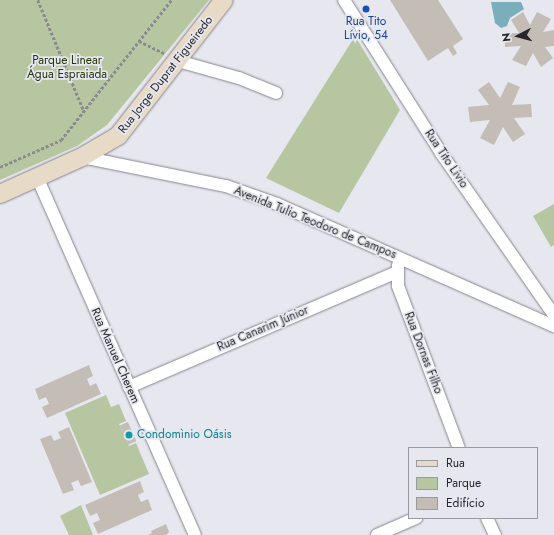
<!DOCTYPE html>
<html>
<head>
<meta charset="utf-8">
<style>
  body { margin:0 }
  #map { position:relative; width:554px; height:535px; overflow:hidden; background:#e7e7f0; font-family:Jost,sans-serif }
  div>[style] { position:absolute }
  .green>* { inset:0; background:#b6c6a1 }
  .water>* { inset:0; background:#7aaebb }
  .building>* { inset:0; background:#c4bdb6; transform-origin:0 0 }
  .path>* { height:2.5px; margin-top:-1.25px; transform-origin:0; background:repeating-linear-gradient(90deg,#8a8a90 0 3px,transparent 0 5px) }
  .roads { filter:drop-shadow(0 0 1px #86858e) drop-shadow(0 0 1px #86858e) }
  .street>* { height:12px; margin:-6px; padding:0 6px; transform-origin:6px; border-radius:6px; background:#fff }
  .secondary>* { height:18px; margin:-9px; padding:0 9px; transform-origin:9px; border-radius:9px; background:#e7dac6 }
  .dots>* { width:11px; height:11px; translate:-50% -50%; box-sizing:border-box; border:2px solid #e7e7f0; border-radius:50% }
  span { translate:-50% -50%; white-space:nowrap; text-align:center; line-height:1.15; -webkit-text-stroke:3.5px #e7e7f0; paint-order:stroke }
  .transit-label { font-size:12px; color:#164399 }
  .park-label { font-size:12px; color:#253507 }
  .street-label { font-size:12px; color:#27272a }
  .culture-label { font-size:12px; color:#0d838f }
  .left { translate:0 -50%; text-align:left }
  .legend { position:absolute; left:408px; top:447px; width:130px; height:72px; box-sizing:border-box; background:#e7e7f0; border:1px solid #9a9aa1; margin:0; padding:5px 7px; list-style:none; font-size:12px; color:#27272a }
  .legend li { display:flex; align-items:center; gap:8px; height:20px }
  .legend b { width:20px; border:1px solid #9a9aa1 }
  .north { position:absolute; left:498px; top:16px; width:40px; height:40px; -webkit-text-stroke:3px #e7e7f0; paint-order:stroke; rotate:264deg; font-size:11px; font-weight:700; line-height:16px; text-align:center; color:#27272a }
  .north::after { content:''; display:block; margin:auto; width:14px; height:18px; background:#27272a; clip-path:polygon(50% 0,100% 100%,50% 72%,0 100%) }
</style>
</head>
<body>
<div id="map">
  <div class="green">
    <div style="clip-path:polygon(0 0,209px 0,107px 125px,77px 146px,0 180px)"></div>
    <div style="clip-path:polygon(355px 36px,400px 110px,339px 213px,266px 178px)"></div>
    <div style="clip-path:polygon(554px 204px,554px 245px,551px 247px,533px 216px)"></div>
    <div style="clip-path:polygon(106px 395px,111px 407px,119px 404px,126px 421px,119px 424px,129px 446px,136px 443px,149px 474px,100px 495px,65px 413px)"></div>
    <div style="clip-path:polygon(81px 505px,93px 535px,69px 535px,60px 516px)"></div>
  </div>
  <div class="water">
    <div style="clip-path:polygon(491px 2px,521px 2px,524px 9px,510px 18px,507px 26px,501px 28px,495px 23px)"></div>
  </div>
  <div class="building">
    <div style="clip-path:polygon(390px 0,438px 0,463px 39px,453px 46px,457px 53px,453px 56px,448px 48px,428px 61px)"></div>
    <div style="clip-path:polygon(523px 12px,530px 25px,537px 12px,551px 19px,543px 32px,554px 30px,554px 46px,545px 47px,553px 58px,541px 67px,533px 53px,526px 66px,512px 60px,521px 46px,505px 47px,505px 33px,519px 33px,511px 20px)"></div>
    <div style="clip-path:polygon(489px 82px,500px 98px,508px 82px,520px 87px,512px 105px,531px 104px,532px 117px,514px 118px,525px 134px,513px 142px,503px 127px,494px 145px,480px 138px,490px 120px,470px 122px,468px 107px,489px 105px,478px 90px)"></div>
    <div style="clip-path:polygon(89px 365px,93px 376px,87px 379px,90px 386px,96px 383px,101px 394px,47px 418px,42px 407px,49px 404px,46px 397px,39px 400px,35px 389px)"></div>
    <div style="left:128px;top:422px;width:21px;height:9px;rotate:67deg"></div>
    <div style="clip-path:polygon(69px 427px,92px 482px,81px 486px,78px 480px,71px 483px,74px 490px,63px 494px,40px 439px,51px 435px,54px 441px,61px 438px,58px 432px)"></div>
    <div style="clip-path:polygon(140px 481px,144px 492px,138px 495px,141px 502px,148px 499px,152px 510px,98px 534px,93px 523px,100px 520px,97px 513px,90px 516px,85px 505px)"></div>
    <div style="clip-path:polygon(166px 524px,169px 532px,166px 535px,148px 535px,152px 533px,151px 531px)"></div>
  </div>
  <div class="path">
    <div style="left:38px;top:0;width:120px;rotate:67.5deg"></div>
    <div style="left:139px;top:41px;width:28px;rotate:26deg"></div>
    <div style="left:0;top:167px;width:67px;rotate:-23.9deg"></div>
    <div style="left:61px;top:140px;width:178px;rotate:-51.8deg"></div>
  </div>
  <div class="roads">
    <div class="street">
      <div style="left:344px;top:0;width:181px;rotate:57.6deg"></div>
      <div style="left:441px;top:153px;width:198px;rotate:55.1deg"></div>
      <div style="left:178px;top:61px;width:63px;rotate:15.6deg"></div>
      <div style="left:239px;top:78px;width:40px;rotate:22deg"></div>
      <div style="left:82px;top:157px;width:147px;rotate:11.4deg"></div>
      <div style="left:226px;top:186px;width:54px;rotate:19.4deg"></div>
      <div style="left:277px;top:204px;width:303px;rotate:23.8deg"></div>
      <div style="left:37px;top:177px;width:391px;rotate:66.2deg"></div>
      <div style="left:398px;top:265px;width:21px;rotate:90deg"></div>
      <div style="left:398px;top:286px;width:173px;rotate:69.4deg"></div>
      <div style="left:129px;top:387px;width:292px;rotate:-23.2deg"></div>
      <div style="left:487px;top:518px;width:19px;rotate:65deg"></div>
      <div style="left:377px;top:535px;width:43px;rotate:-23.6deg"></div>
    </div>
    <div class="secondary">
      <div style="left:0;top:194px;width:90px;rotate:-24.3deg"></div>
      <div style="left:82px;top:157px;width:42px;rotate:-30.3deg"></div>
      <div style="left:118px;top:136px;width:172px;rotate:-52.1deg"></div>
    </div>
  </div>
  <div class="dots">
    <div style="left:366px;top:9px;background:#1a4fb4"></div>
    <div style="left:129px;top:435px;background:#0f9aa8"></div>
  </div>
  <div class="transit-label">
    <span style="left:366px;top:29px">Rua Tito<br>Lívio, 54</span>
  </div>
  <div class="park-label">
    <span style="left:67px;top:68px">Parque Linear<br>Água Espraiada</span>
  </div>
  <div class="street-label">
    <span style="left:166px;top:75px;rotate:-52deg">Rua Jorge Duprat Figueiredo</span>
    <span style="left:446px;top:159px;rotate:56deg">Rua Tito Lívio</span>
    <span style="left:315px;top:223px;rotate:22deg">Avenida Tulio Teodoro de Campos</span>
    <span style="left:263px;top:329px;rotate:-23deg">Rua Canarim Júnior</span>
    <span style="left:423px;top:353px;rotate:69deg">Rua Dornas Filho</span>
    <span style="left:115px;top:356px;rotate:66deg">Rua Manuel Cherem</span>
  </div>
  <div class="culture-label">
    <span class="left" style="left:137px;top:435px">Condomìnio Oásis</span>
  </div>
  <ul class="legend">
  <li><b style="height:5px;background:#e7dac6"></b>Rua</li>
  <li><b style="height:11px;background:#b6c6a1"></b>Parque</li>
  <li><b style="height:11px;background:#c4bdb6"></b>Edifício</li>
  </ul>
  <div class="north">N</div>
</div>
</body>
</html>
